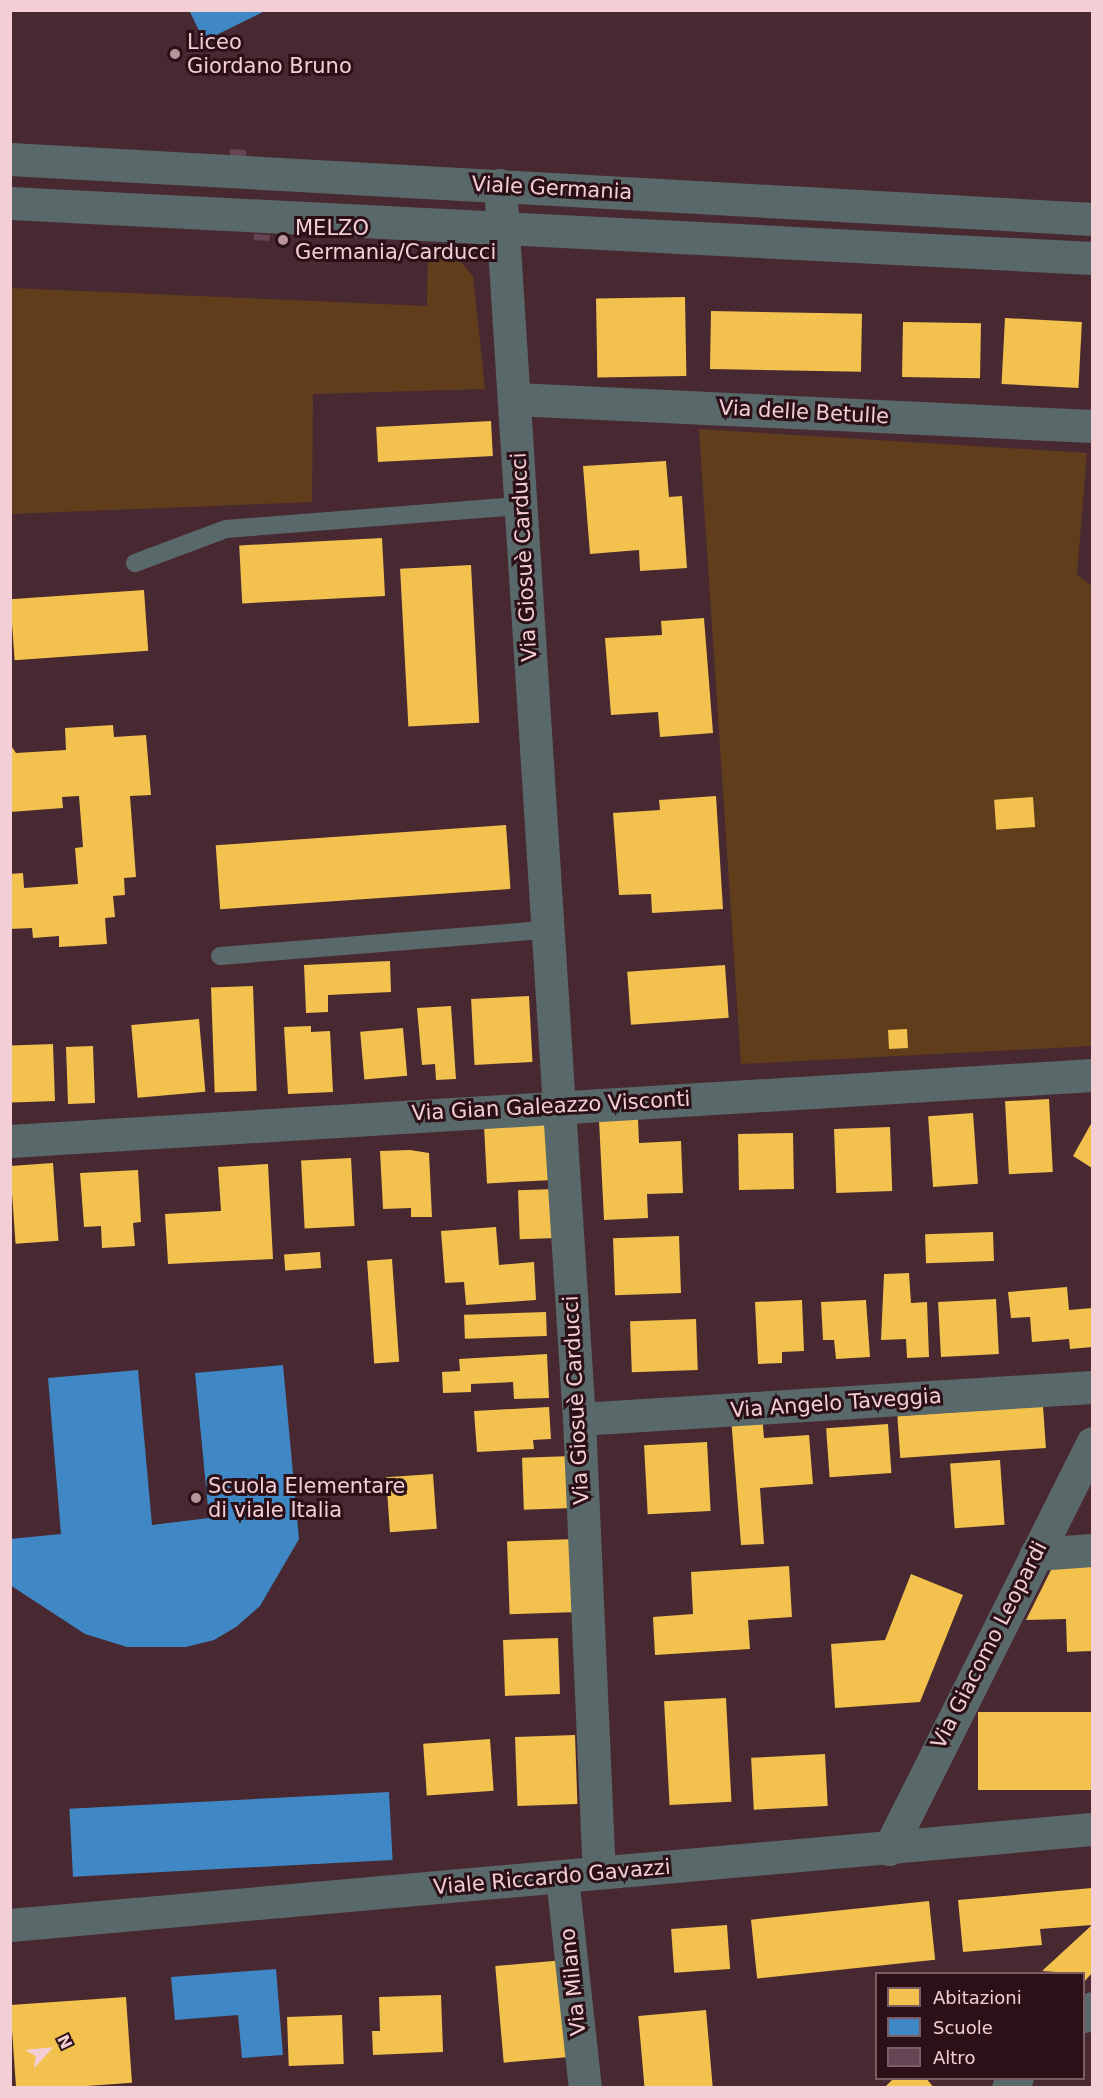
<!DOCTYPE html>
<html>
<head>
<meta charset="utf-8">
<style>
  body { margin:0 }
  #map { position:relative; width:1103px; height:2098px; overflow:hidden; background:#482932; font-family:"DejaVu Sans",sans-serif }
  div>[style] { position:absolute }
  .green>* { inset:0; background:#613e1b }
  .homes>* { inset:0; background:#f2c14e; transform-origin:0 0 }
  .schools>* { inset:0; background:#3f88c5; transform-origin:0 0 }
  .building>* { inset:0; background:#654554; transform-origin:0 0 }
  .lane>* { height:18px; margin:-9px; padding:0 9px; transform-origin:9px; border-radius:9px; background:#596869 }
  .street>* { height:33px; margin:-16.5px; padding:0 16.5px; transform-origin:16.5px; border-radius:16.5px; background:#596869 }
  .dots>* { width:16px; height:16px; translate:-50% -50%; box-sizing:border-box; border:3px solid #2b1117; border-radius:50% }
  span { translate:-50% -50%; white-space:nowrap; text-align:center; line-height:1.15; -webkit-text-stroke:6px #2b1117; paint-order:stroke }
  .poi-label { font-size:21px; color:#f4ced5 }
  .left { translate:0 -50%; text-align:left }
  .street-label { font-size:21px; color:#f4ced5 }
  .frame { position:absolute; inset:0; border:12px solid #f4ced5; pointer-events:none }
  .legend { position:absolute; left:875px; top:1972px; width:210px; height:108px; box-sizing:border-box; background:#2b1117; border:2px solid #7b5d63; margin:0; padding:8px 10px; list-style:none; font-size:18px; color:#f4ced5 }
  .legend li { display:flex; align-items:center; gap:12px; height:30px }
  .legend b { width:30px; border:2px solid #7b5d63 }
  .north { position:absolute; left:18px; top:2020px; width:60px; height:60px; -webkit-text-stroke:4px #2b1117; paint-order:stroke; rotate:64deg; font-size:16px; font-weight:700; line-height:24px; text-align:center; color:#f4ced5 }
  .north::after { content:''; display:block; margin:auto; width:21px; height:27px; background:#f4ced5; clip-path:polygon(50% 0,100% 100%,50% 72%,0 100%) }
</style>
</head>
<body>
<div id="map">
  <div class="green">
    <div style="clip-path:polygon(428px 250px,454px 254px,473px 276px,485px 389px,313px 394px,312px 502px,11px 514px,11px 288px,427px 306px)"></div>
    <div style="clip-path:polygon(699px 429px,1087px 453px,1077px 574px,1092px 586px,1092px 1046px,741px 1064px)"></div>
  </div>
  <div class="homes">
    <div style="left:685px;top:297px;width:79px;height:89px;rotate:89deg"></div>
    <div style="left:711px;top:311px;width:151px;height:58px;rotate:1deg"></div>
    <div style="left:1005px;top:318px;width:77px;height:66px;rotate:3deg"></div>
    <div style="left:903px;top:322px;width:78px;height:55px;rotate:1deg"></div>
    <div style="left:491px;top:421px;width:35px;height:115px;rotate:87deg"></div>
    <div style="clip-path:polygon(666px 461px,669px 497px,682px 496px,687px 568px,640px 571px,639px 550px,590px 554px,583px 466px)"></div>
    <div style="left:382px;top:538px;width:58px;height:143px;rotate:87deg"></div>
    <div style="left:471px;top:565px;width:158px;height:71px;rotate:87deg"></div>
    <div style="left:144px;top:590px;width:61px;height:134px;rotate:86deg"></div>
    <div style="clip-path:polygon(704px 618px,713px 733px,660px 737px,658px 712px,611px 715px,605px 638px,662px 635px,661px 621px)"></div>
    <div style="clip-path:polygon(113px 725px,114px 737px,146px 735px,151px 795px,130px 796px,136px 877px,124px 878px,125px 895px,113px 896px,115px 917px,105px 918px,107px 944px,59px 947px,59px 936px,33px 938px,32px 928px,10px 929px,10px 874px,23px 873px,24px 888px,78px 884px,75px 848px,83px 847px,79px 796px,62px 797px,63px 808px,10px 812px,10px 744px,16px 753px,66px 750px,65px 728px)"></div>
    <div style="clip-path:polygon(716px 796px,723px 909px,652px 913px,651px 894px,619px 895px,613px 813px,660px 810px,659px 800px)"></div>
    <div style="left:1033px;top:797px;width:30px;height:39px;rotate:86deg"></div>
    <div style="left:506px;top:825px;width:64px;height:291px;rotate:86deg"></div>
    <div style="clip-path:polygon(390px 961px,391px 992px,328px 995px,328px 1012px,306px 1013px,304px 965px)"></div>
    <div style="left:725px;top:965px;width:53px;height:98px;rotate:86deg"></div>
    <div style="left:253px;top:986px;width:105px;height:42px;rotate:88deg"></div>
    <div style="left:529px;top:996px;width:66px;height:58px;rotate:87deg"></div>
    <div style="clip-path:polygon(451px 1006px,456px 1079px,436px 1080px,435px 1064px,422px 1065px,417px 1008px)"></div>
    <div style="left:199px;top:1019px;width:73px;height:68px;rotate:85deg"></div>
    <div style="clip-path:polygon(311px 1026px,311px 1032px,330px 1031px,333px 1092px,288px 1094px,284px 1027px)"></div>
    <div style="left:403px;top:1028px;width:48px;height:43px;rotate:85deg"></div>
    <div style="left:907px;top:1029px;width:19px;height:19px;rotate:87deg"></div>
    <div style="left:53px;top:1044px;width:57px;height:43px;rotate:88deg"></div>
    <div style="left:93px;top:1046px;width:57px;height:27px;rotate:88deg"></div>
    <div style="left:1049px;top:1099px;width:73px;height:44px;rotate:87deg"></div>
    <div style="left:973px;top:1113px;width:71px;height:45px;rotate:86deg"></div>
    <div style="clip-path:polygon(638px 1119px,639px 1143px,681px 1141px,683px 1193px,647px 1194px,648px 1218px,604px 1220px,599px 1120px)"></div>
    <div style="clip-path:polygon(1092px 1122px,1092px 1168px,1073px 1156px)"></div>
    <div style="left:550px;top:1124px;width:56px;height:66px;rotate:87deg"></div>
    <div style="left:890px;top:1127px;width:64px;height:56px;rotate:88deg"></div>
    <div style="left:793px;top:1133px;width:56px;height:55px;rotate:89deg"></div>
    <div style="clip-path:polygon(410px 1150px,429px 1153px,432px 1217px,411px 1217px,411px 1208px,383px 1209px,380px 1151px)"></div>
    <div style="left:351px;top:1158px;width:68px;height:50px;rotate:87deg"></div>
    <div style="left:53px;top:1163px;width:78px;height:43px;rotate:86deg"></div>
    <div style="clip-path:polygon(268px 1164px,273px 1259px,168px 1264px,165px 1214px,221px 1211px,218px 1167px)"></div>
    <div style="clip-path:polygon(138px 1170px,141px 1222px,133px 1223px,135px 1246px,102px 1248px,101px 1226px,84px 1227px,80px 1173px)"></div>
    <div style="left:555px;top:1189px;width:49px;height:37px;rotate:88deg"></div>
    <div style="clip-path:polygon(496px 1227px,499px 1265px,534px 1262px,536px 1300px,466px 1305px,464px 1282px,445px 1283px,441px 1231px)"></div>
    <div style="left:993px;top:1232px;width:29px;height:68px;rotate:88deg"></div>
    <div style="left:679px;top:1236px;width:57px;height:66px;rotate:88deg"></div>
    <div style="left:320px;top:1252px;width:16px;height:36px;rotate:86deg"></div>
    <div style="left:392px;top:1259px;width:103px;height:25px;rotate:86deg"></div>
    <div style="clip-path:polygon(909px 1273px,911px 1303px,927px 1302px,929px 1357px,907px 1358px,906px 1339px,881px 1340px,884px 1274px)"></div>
    <div style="clip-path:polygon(1067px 1287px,1069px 1310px,1092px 1308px,1092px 1347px,1070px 1349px,1069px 1339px,1032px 1342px,1030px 1317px,1011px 1318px,1008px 1292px)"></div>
    <div style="left:996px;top:1299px;width:55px;height:58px;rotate:87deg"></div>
    <div style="clip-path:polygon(802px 1300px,804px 1351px,782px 1352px,782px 1363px,758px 1364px,755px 1302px)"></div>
    <div style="clip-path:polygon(866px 1300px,870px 1357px,836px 1359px,834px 1340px,823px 1340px,821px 1302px)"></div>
    <div style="left:546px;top:1312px;width:24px;height:82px;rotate:88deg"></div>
    <div style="left:696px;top:1319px;width:51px;height:66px;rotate:88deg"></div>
    <div style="clip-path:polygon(547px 1354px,549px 1398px,514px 1399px,513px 1382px,471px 1384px,471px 1392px,443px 1393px,442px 1372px,460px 1371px,459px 1359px)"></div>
    <div style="left:1043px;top:1406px;width:42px;height:146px;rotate:86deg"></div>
    <div style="clip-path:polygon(549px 1407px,551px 1439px,533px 1440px,534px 1449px,477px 1452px,474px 1411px)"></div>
    <div style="clip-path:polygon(762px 1414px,764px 1438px,809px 1435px,813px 1484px,760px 1488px,764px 1544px,741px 1545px,731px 1417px)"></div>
    <div style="left:888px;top:1424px;width:49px;height:62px;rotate:86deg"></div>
    <div style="left:707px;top:1442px;width:69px;height:63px;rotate:87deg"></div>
    <div style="left:572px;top:1456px;width:52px;height:50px;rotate:88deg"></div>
    <div style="left:1000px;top:1460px;width:65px;height:50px;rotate:86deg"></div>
    <div style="left:433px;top:1474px;width:55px;height:47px;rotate:86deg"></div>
    <div style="left:576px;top:1539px;width:73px;height:69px;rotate:88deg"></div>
    <div style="clip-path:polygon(1092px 1565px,1092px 1651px,1067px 1652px,1066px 1619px,1026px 1620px,1053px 1566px)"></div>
    <div style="clip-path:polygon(789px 1566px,792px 1617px,748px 1620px,750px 1649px,655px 1655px,653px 1617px,693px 1614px,691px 1572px)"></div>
    <div style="clip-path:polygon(911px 1574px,963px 1595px,920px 1702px,835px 1708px,831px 1644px,885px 1640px)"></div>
    <div style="left:558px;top:1638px;width:56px;height:55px;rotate:88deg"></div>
    <div style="left:726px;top:1698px;width:104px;height:62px;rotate:87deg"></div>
    <div style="left:1092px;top:1712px;width:78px;height:114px;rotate:90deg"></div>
    <div style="left:575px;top:1735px;width:69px;height:60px;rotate:88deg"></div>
    <div style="left:490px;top:1739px;width:52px;height:67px;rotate:86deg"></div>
    <div style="left:825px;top:1754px;width:52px;height:74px;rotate:87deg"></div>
    <div style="clip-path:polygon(1092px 1888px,1092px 1973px,1084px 1982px,1084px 1974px,1042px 1971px,1092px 1925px,1040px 1929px,1042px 1945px,963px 1952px,958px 1900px)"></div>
    <div style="left:929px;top:1901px;width:59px;height:179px;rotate:84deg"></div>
    <div style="left:727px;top:1925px;width:44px;height:56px;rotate:86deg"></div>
    <div style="left:564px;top:1960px;width:97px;height:69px;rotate:85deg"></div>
    <div style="clip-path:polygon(441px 1995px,443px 2052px,373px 2055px,372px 2031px,380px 2031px,379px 1997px)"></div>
    <div style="left:126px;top:1997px;width:86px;height:116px;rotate:86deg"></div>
    <div style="left:706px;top:2010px;width:78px;height:68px;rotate:85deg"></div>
    <div style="left:342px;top:2015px;width:49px;height:55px;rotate:88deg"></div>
    <div style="clip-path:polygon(894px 2078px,926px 2078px,934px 2088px,884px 2088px)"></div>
  </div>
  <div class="schools">
    <div style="clip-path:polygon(189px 10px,267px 10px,204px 41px)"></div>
    <div style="clip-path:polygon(283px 1365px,299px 1539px,260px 1606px,236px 1627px,214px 1640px,186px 1647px,127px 1647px,85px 1634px,10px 1585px,10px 1539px,61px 1534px,48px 1378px,138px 1370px,152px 1525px,209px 1518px,195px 1373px)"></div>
    <div style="left:389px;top:1792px;width:68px;height:320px;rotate:87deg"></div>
    <div style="clip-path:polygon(276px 1969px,283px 2055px,242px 2058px,238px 2015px,175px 2020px,171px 1977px)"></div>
  </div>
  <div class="building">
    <div style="clip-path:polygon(230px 149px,246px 150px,246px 156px,230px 156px)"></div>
    <div style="left:254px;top:234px;width:16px;height:6px;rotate:4deg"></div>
  </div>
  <div class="lane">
    <div style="left:135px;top:563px;width:97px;rotate:-20.5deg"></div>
    <div style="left:226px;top:529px;width:296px;rotate:-4.5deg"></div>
    <div style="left:220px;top:956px;width:327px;rotate:-4.6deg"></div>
  </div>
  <div class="street">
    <div style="left:10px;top:159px;width:1084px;rotate:3.17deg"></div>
    <div style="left:500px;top:185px;width:1237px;rotate:86.34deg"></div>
    <div style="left:579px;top:1419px;width:452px;rotate:87.5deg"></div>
    <div style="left:10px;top:203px;width:1083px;rotate:2.91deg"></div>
    <div style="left:515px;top:399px;width:578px;rotate:2.68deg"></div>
    <div style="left:10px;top:1141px;width:1084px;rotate:-3.49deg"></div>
    <div style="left:579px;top:1419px;width:514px;rotate:-3.57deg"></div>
    <div style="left:1036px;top:1554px;width:56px;rotate:-4.1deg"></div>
    <div style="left:889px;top:1849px;width:454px;rotate:-63.4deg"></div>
    <div style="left:562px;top:1877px;width:212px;rotate:83.8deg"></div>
    <div style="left:10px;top:1925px;width:1086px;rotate:-5.07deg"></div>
    <div style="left:1084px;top:2016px;width:11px;rotate:-45deg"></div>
    <div style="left:1008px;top:2088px;width:13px;rotate:-48deg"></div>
  </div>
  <div class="dots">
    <div style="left:175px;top:54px;background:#b8949c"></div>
    <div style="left:283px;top:240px;background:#b8949c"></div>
    <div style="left:196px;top:1498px;background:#b8949c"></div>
  </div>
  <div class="poi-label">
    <span class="left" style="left:187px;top:54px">Liceo<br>Giordano Bruno</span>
    <span class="left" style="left:295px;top:240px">MELZO<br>Germania/Carducci</span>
    <span class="left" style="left:208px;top:1498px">Scuola Elementare<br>di viale Italia</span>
  </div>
  <div class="street-label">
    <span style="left:552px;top:188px;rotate:3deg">Viale Germania</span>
    <span style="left:804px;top:412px;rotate:3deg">Via delle Betulle</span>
    <span style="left:524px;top:557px;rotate:-93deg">Via Giosuè Carducci</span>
    <span style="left:551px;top:1106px;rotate:-3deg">Via Gian Galeazzo Visconti</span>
    <span style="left:576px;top:1400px;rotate:-93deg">Via Giosuè Carducci</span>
    <span style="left:836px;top:1403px;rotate:-4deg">Via Angelo Taveggia</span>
    <span style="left:989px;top:1645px;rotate:-63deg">Via Giacomo Leopardi</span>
    <span style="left:552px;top:1877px;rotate:-5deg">Viale Riccardo Gavazzi</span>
    <span style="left:573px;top:1982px;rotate:-96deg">Via Milano</span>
  </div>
  <div class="frame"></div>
  <ul class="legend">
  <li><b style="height:16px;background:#f2c14e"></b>Abitazioni</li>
  <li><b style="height:16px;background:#3f88c5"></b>Scuole</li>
  <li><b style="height:16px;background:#654554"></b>Altro</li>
  </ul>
  <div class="north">N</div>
</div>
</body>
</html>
